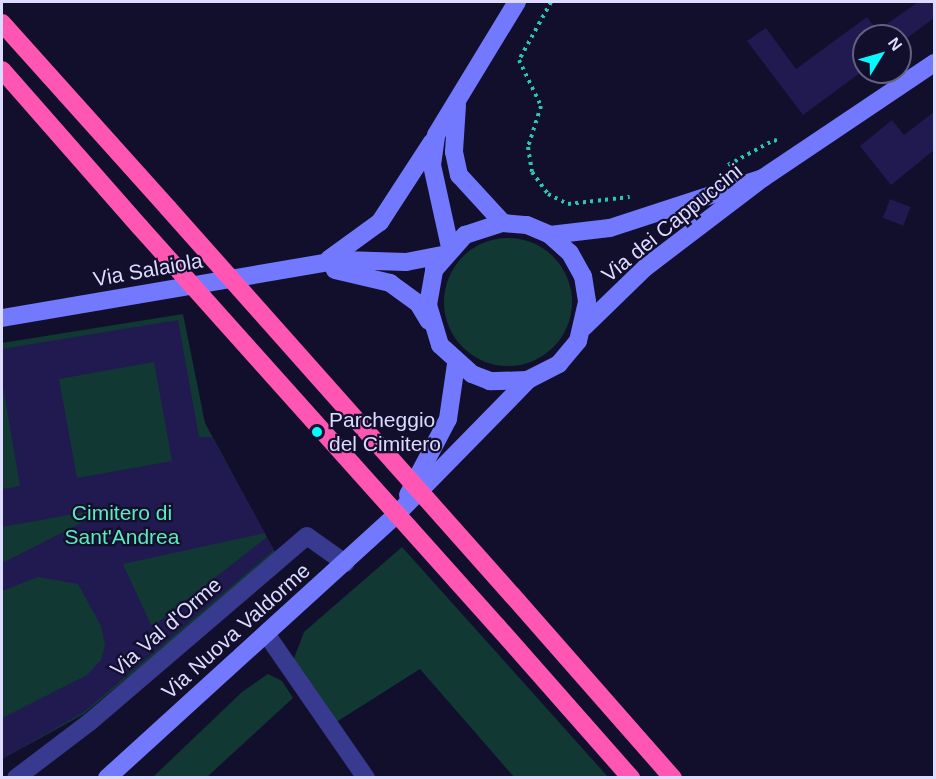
<!DOCTYPE html>
<html>
<head>
<meta charset="utf-8">
<style>
  body { margin:0 }
  #map { position:relative; width:936px; height:779px; overflow:hidden; background:#120f2d; font-family:Helvetica,sans-serif }
  div>[style] { position:absolute }
  .green>* { inset:0; background:#123834 }
  .round { border-radius:50% }
  .building>* { inset:0; background:#211a50; transform-origin:0 0 }
  .path>* { height:4px; margin-top:-2px; transform-origin:0; background:repeating-linear-gradient(90deg,#27c7b2 0 3px,transparent 0 7.5px) }
  .street>* { height:18px; margin:-9px; padding:0 9px; transform-origin:9px; border-radius:9px; background:#373a8f }
  .secondary>* { height:18px; margin:-9px; padding:0 9px; transform-origin:9px; border-radius:9px; background:#7279ff }
  .highway>* { height:18px; margin:-9px; padding:0 9px; transform-origin:9px; border-radius:9px; background:#ff56b4 }
  .highway-bridge>* { height:18px; margin:-9px; padding:0 9px; transform-origin:9px; border-radius:9px; background:#ff56b4 }
  .dots>* { width:16px; height:16px; translate:-50% -50%; box-sizing:border-box; border:3px solid #120f2d; border-radius:50% }
  span { translate:-50% -50%; white-space:nowrap; text-align:center; line-height:1.15; -webkit-text-stroke:4.5px #120f2d; paint-order:stroke }
  .street-label { font-size:21px; color:#dddbff }
  .poi-label { font-size:21px; color:#dddbff }
  .left { translate:0 -50%; text-align:left }
  .park-label { font-size:21px; color:#5deabc }
  .frame { position:absolute; inset:0; border:3px solid #dddbff; pointer-events:none }
  .north { position:absolute; left:852px; top:24px; width:60px; height:60px; box-sizing:border-box; background:#120f2d; border:2px solid #636181; border-radius:50%; rotate:53deg; font-size:16px; font-weight:700; line-height:24px; text-align:center; color:#dddbff }
  .north::after { content:''; display:block; margin:auto; width:21px; height:27px; background:#07f9ff; clip-path:polygon(50% 0,100% 100%,50% 72%,0 100%) }
</style>
</head>
<body>
<div id="map">
  <div class="green">
    <div class="round" style="left:444px;top:238px;width:128px;height:128px"></div>
    <div style="clip-path:polygon(183px 314px,205px 423px,276px 554px,84px 714px,2px 759px,2px 343px)"></div>
    <div style="clip-path:polygon(402px 547px,608px 777px,514px 777px,420px 669px,330px 726px,293px 661px,304px 632px)"></div>
    <div style="clip-path:polygon(268px 674px,282px 681px,293px 698px,207px 777px,153px 777px,242px 692px)"></div>
  </div>
  <div class="building">
    <div style="clip-path:polygon(918px 2px,934px 2px,934px 18px,900px 43px,900px 36px,864px 36px,864px 70px,803px 115px,747px 41px,766px 28px,796px 69px,867px 17px,877px 31px)"></div>
    <div style="clip-path:polygon(934px 112px,934px 150px,891px 185px,860px 146px,892px 120px,904px 135px)"></div>
    <div style="left:890px;top:199px;width:22px;height:20px;rotate:21deg"></div>
    <div style="clip-path:polygon(evenodd,178px 320px,199px 437px,212px 437px,265px 533px,123px 564px,152px 627px,267px 537px,274px 550px,84px 712px,2px 759px,2px 718px,87px 675px,101px 660px,105px 645px,101px 626px,78px 584px,38px 577px,2px 591px,2px 563px,113px 507px,2px 527px,2px 489px,20px 486px,2px 381px,2px 349px,178px 320px,154px 362px,172px 461px,77px 478px,59px 379px,154px 362px)"></div>
  </div>
  <div class="path">
    <div style="left:551px;top:2px;width:66px;rotate:118.9deg"></div>
    <div style="left:519px;top:60px;width:51px;rotate:64.4deg"></div>
    <div style="left:541px;top:106px;width:43px;rotate:107.6deg"></div>
    <div style="left:528px;top:147px;width:25px;rotate:81deg"></div>
    <div style="left:532px;top:172px;width:27px;rotate:54deg"></div>
    <div style="left:548px;top:194px;width:22px;rotate:27deg"></div>
    <div style="left:568px;top:204px;width:62px;rotate:-6.4deg"></div>
    <div style="left:728px;top:165px;width:52px;rotate:-28.5deg"></div>
    <div style="left:774px;top:140px;width:6px;rotate:18deg"></div>
  </div>
  <div class="street">
    <div style="left:267px;top:635px;width:174px;rotate:55.3deg"></div>
    <div style="left:16px;top:778px;width:94px;rotate:-37.2deg"></div>
    <div style="left:91px;top:721px;width:284px;rotate:-40.6deg"></div>
    <div style="left:307px;top:536px;width:47px;rotate:35.4deg"></div>
  </div>
  <div class="secondary">
    <div style="left:457px;top:105px;width:47px;rotate:93.7deg"></div>
    <div style="left:454px;top:152px;width:24px;rotate:78deg"></div>
    <div style="left:459px;top:175px;width:65px;rotate:47.5deg"></div>
    <div style="left:550px;top:235px;width:27px;rotate:42deg"></div>
    <div style="left:570px;top:253px;width:26px;rotate:61deg"></div>
    <div style="left:583px;top:276px;width:26px;rotate:81deg"></div>
    <div style="left:587px;top:302px;width:40px;rotate:103deg"></div>
    <div style="left:578px;top:341px;width:30px;rotate:130deg"></div>
    <div style="left:559px;top:364px;width:35px;rotate:153deg"></div>
    <div style="left:528px;top:380px;width:38px;rotate:178deg"></div>
    <div style="left:490px;top:381px;width:19px;rotate:-159deg"></div>
    <div style="left:472px;top:374px;width:43px;rotate:-137.8deg"></div>
    <div style="left:440px;top:345px;width:42px;rotate:-106.7deg"></div>
    <div style="left:428px;top:305px;width:36px;rotate:-80deg"></div>
    <div style="left:434px;top:270px;width:47px;rotate:-48.5deg"></div>
    <div style="left:465px;top:235px;width:40px;rotate:-18deg"></div>
    <div style="left:503px;top:223px;width:24px;rotate:5deg"></div>
    <div style="left:527px;top:225px;width:25px;rotate:23deg"></div>
    <div style="left:550px;top:235px;width:60px;rotate:-6.7deg"></div>
    <div style="left:610px;top:228px;width:161px;rotate:-18.1deg"></div>
    <div style="left:450px;top:247px;width:84px;rotate:-102.4deg"></div>
    <div style="left:432px;top:165px;width:30px;rotate:-82deg"></div>
    <div style="left:436px;top:135px;width:156px;rotate:-58.7deg"></div>
    <div style="left:329px;top:259px;width:63px;rotate:-36deg"></div>
    <div style="left:380px;top:222px;width:95px;rotate:-57deg"></div>
    <div style="left:335px;top:270px;width:57px;rotate:13.3deg"></div>
    <div style="left:390px;top:283px;width:34px;rotate:36deg"></div>
    <div style="left:418px;top:303px;width:21px;rotate:59deg"></div>
    <div style="left:2px;top:318px;width:346px;rotate:-9.7deg"></div>
    <div style="left:343px;top:260px;width:63px;rotate:1.8deg"></div>
    <div style="left:406px;top:262px;width:38px;rotate:-11deg"></div>
    <div style="left:584px;top:327px;width:86px;rotate:-44.1deg"></div>
    <div style="left:646px;top:267px;width:147px;rotate:-37.3deg"></div>
    <div style="left:763px;top:178px;width:206px;rotate:-33.9deg"></div>
    <div style="left:408px;top:495px;width:86px;rotate:-62.2deg"></div>
    <div style="left:448px;top:419px;width:56px;rotate:-81.7deg"></div>
    <div style="left:107px;top:778px;width:388px;rotate:-42.3deg"></div>
    <div style="left:394px;top:517px;width:192px;rotate:-45.6deg"></div>
  </div>
  <div class="highway">
    <div style="left:2px;top:23px;width:249px;rotate:48.1deg"></div>
    <div style="left:2px;top:70px;width:209px;rotate:48.7deg"></div>
    <div style="left:512px;top:595px;width:244px;rotate:48.7deg"></div>
    <div style="left:497px;top:626px;width:203px;rotate:48.6deg"></div>
  </div>
  <div class="highway-bridge">
    <div style="left:168px;top:208px;width:518px;rotate:48.37deg"></div>
    <div style="left:140px;top:227px;width:535px;rotate:48.18deg"></div>
  </div>
  <div class="dots">
    <div style="left:317px;top:432px;background:#07f9ff"></div>
  </div>
  <div class="street-label">
    <span style="left:672px;top:223px;rotate:-39deg">Via dei Cappuccini</span>
    <span style="left:148px;top:270px;rotate:-10deg">Via Salaiola</span>
    <span style="left:166px;top:627px;rotate:-41deg">Via Val d'Orme</span>
    <span style="left:236px;top:631px;rotate:-42deg">Via Nuova Valdorme</span>
  </div>
  <div class="poi-label">
    <span class="left" style="left:329px;top:432px">Parcheggio<br>del Cimitero</span>
  </div>
  <div class="park-label">
    <span style="left:122px;top:525px">Cimitero di<br>Sant'Andrea</span>
  </div>
  <div class="frame"></div>
  <div class="north">N</div>
</div>
</body>
</html>
